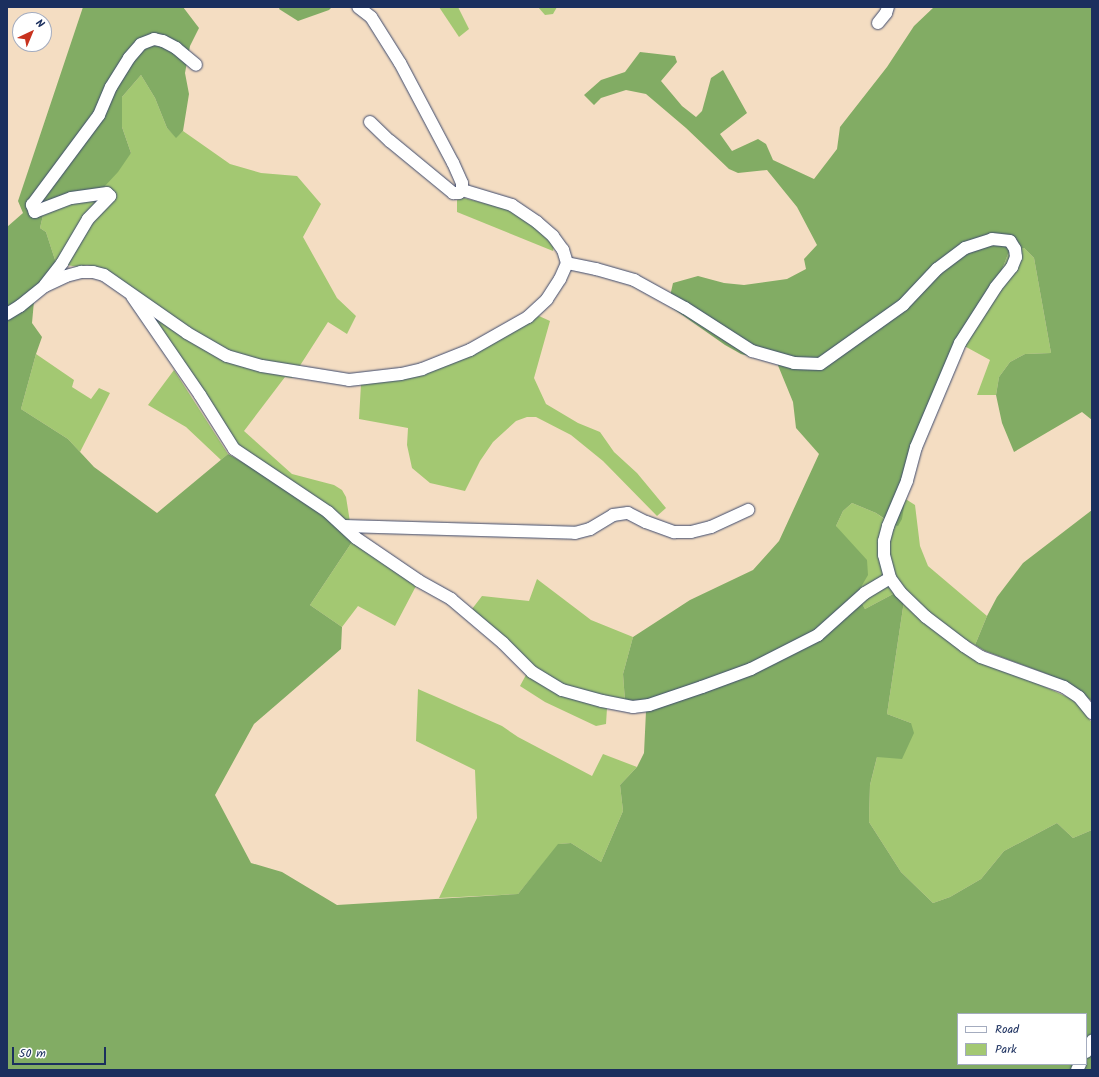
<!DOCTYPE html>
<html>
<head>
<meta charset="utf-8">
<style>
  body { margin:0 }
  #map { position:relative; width:1099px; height:1077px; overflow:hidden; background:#f4ddc2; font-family:Kalam,sans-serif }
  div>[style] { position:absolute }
  .green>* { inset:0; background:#a3c872 }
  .forest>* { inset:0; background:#82ac64 }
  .roads { filter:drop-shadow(0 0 1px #3c496d) drop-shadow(0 0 1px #3c496d) }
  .street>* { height:12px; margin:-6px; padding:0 6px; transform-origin:6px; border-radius:6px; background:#fff }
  span { translate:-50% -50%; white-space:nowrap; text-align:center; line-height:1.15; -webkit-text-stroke:3.5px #fff; paint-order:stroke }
  .frame { position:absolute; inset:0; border:8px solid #1b2f5e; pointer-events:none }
  .legend { position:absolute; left:957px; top:1013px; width:130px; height:52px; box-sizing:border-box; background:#fff; border:1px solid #a4acbf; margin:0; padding:5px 7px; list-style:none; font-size:12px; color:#1b2f5e }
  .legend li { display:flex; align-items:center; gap:8px; height:20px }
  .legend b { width:20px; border:1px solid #a4acbf }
  .north { position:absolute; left:12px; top:12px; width:40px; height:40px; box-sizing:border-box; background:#fff; border:1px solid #a4acbf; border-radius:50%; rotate:44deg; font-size:11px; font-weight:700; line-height:16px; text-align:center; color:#1b2f5e }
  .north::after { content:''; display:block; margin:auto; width:14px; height:18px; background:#c8321e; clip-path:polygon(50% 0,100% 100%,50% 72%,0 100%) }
  .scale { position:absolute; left:12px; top:1047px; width:94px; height:18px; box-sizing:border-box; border:2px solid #1b2f5e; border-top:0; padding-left:5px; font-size:12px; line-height:14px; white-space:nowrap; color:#1b2f5e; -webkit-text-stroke:3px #fff; paint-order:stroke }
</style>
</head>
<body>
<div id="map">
  <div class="green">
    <div style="clip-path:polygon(439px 7px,458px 7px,469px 29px,459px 37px)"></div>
    <div style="clip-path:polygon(538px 7px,557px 7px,553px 14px,545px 15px)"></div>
    <div style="clip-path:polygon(141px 75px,155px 98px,167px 128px,176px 137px,183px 131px,230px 164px,261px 173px,297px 176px,321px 204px,303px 237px,337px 298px,356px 316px,347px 334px,328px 322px,292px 378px,285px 377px,244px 431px,292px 474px,334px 485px,342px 490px,346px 497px,350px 522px,344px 521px,239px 447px,133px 290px,99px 268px,87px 265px,78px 267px,56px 263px,46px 232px,40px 228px,45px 207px,131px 153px,122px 127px,122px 97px)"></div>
    <div style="clip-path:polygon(464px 198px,507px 209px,531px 224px,542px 234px,554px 246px,553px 251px,457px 212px,457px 200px)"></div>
    <div style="clip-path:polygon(1016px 248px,1024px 248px,1034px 258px,1051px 353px,1025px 354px,1010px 362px,999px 377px,996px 395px,977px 395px,990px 360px,957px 342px,1001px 272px,1008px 254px)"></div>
    <div style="clip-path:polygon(539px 316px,550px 321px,534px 378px,546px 404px,578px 423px,600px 432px,614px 452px,637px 473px,666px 508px,657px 516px,603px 461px,571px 435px,536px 417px,527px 417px,516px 421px,493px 442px,480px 461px,465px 491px,430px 483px,412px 468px,407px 445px,408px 428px,359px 419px,361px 384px,471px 353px)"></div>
    <div style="clip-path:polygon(36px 354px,74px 380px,72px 387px,91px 399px,99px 388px,110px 393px,80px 452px,68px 439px,21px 409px)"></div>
    <div style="clip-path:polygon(174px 370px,228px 454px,221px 460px,186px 427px,148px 405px)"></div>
    <div style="clip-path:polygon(904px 498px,915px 505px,920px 546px,928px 566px,987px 616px,975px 645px,961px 638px,895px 593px,865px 609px,857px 594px,836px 526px,843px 511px,852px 503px,876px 513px,893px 525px)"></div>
    <div style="clip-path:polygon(352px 542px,416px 586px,395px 626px,358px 606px,342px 627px,310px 605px)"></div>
    <div style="clip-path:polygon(537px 579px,591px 620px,633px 637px,623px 674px,625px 701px,604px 697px,564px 685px,533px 667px,472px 609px,482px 596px,529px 601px)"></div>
    <div style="clip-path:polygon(904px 601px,1023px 677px,1072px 699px,1081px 708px,1092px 723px,1092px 830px,1073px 838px,1057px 823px,1004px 851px,981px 879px,950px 897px,933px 903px,901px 872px,869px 822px,870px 785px,877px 757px,911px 723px,887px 714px)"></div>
    <div style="clip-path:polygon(527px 673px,607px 708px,606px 724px,596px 726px,545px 702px,520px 686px)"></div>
    <div style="clip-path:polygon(418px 689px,502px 726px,518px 737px,592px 776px,603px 754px,637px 767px,620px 785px,623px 811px,601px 862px,571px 843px,559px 844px,518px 894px,439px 898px,477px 818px,475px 770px,416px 741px)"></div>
  </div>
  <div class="forest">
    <div style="clip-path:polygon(evenodd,83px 7px,183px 7px,199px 28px,190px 46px,185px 73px,189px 94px,183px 131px,176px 138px,167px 128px,155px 98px,141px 75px,122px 97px,122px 127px,131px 153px,118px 172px,104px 187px,82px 192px,45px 207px,40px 228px,46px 232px,56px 263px,34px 301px,32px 323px,42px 337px,36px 354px,21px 409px,68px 439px,94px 467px,157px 513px,228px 454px,264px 474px,328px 519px,352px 542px,310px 605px,342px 627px,341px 649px,254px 724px,215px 795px,251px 863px,282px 872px,337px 905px,518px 894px,558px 844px,571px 843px,601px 862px,623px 811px,620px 785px,637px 767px,644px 753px,646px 711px,643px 700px,625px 701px,623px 674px,633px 637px,690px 600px,753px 570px,779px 541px,819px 454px,796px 428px,793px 402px,777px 363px,741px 354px,725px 345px,668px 305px,673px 283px,698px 276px,724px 283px,744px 285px,787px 279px,806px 269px,804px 259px,817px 245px,797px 207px,767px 170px,738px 173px,729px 169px,686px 128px,646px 94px,626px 90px,601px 98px,594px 105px,584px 95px,601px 80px,625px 72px,640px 52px,675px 56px,677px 62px,661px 81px,682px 106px,696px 117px,702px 111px,711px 78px,723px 70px,747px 113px,720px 134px,732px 151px,758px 139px,766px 144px,773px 160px,814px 179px,837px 149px,840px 127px,887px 67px,914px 26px,934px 7px,1092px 7px,1092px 420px,1082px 412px,1014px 452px,1002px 423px,996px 395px,999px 377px,1010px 362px,1025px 354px,1051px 353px,1034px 258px,1024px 248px,1016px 248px,1008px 254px,1001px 272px,978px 304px,904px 479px,904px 507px,902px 519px,898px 526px,894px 525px,876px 513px,852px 503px,843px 511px,836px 526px,867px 560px,868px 575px,857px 594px,865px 609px,895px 593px,904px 601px,887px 714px,911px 723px,914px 733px,902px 759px,877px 757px,870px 785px,869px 822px,901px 872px,933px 903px,950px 897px,981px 879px,1004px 851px,1057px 823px,1073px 838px,1092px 830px,1092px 1070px,7px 1070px,7px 227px,23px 213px,18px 201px,83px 7px,958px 1014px,1086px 1014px,1086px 1064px,958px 1064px,958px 1014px)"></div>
    <div style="clip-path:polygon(280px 7px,332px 7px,329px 10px,298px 21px,279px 9px)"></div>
    <div style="clip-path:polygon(1092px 510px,1092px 701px,1066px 683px,1047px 674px,985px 651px,975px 645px,987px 616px,997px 597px,1023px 563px)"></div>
  </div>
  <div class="roads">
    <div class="street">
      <div style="left:878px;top:23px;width:13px;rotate:-51deg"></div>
      <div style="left:886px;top:13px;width:6px;rotate:-72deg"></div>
      <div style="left:370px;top:122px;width:28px;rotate:44deg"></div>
      <div style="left:390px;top:141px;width:82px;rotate:39.5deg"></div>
      <div style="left:453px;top:193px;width:6px"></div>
      <div style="left:459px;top:193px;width:4px;rotate:-45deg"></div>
      <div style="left:567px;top:263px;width:30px;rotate:12deg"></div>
      <div style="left:596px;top:269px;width:40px;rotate:16deg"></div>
      <div style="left:634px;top:280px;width:58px;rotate:28.8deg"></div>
      <div style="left:685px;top:308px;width:80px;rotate:32.7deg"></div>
      <div style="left:752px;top:351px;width:44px;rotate:15.9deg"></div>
      <div style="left:794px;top:363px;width:26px;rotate:2deg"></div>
      <div style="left:820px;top:364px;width:102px;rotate:-35.4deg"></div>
      <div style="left:903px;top:305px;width:50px;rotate:-46.6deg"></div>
      <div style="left:937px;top:269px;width:35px;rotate:-37deg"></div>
      <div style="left:965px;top:248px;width:28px;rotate:-18deg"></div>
      <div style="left:992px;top:239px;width:18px;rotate:6deg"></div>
      <div style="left:1010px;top:241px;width:9px;rotate:58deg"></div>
      <div style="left:1015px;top:249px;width:8px;rotate:83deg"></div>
      <div style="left:1016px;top:257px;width:11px;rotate:112deg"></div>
      <div style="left:1012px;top:267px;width:26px;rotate:129deg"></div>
      <div style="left:996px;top:287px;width:67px;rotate:122.7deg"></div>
      <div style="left:960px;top:343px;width:113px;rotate:112.9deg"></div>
      <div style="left:916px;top:447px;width:35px;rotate:105deg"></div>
      <div style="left:907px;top:481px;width:49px;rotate:112.9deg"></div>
      <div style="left:888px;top:526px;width:16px;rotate:105deg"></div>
      <div style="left:884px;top:541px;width:14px;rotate:90deg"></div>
      <div style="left:884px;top:555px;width:24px;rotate:75deg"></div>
      <div style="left:45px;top:285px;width:28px;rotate:-52deg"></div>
      <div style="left:62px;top:263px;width:51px;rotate:-59.4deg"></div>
      <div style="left:88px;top:219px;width:32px;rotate:-46deg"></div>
      <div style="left:110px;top:196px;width:4px;rotate:-135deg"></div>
      <div style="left:107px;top:193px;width:36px;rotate:172deg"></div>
      <div style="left:71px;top:198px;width:39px;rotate:159deg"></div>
      <div style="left:35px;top:212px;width:8px;rotate:-113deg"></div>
      <div style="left:32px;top:205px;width:112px;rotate:-53.3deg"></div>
      <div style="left:99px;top:115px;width:30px;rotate:-67deg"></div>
      <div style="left:111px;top:87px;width:34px;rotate:-58deg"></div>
      <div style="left:129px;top:58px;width:18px;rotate:-49deg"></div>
      <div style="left:141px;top:44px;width:14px;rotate:-21deg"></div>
      <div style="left:154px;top:39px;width:9px;rotate:13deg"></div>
      <div style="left:163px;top:41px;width:15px;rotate:28deg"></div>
      <div style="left:176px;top:48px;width:26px;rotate:40deg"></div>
      <div style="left:132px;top:296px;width:120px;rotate:55.5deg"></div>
      <div style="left:200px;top:395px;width:64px;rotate:57.8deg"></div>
      <div style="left:234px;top:449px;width:113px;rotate:33.8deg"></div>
      <div style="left:328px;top:512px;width:38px;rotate:43deg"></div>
      <div style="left:356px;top:538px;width:76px;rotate:34.3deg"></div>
      <div style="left:419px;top:581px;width:37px;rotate:29deg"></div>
      <div style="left:451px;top:599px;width:68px;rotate:40.2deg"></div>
      <div style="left:503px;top:643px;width:41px;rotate:45deg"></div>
      <div style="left:532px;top:672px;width:35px;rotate:31deg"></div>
      <div style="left:562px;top:690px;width:41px;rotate:15.4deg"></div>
      <div style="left:602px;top:701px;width:32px;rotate:11deg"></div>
      <div style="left:633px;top:707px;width:16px;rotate:-7deg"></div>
      <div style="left:649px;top:705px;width:56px;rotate:-18.8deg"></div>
      <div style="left:702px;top:687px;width:52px;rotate:-20.2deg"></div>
      <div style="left:751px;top:669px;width:75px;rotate:-26.9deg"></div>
      <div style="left:818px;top:635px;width:63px;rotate:-41.8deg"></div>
      <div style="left:865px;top:593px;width:29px;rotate:-31deg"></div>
      <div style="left:890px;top:578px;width:17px;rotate:54deg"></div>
      <div style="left:900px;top:592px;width:36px;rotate:44deg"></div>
      <div style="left:926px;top:617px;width:48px;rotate:37.3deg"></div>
      <div style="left:964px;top:646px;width:20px;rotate:33deg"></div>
      <div style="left:981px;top:657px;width:88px;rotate:19.9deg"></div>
      <div style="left:1064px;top:687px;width:18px;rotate:34deg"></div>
      <div style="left:1079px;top:697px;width:21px;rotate:51deg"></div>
      <div style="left:7px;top:314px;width:15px;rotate:-32deg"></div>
      <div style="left:20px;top:306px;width:32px;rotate:-39deg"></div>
      <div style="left:45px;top:286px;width:23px;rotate:-25deg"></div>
      <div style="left:66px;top:276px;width:16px;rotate:-15deg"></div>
      <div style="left:81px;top:272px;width:12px"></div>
      <div style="left:93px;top:272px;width:11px;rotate:15deg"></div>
      <div style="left:104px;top:275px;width:101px;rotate:34.9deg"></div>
      <div style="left:187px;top:333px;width:46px;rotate:29.9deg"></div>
      <div style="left:227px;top:356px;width:36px;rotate:16deg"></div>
      <div style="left:262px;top:366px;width:88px;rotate:9.1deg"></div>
      <div style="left:349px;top:380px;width:52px;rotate:-6.6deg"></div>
      <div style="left:401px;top:374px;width:22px;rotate:-13deg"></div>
      <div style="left:422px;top:369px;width:52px;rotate:-21.6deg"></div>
      <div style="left:470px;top:350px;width:67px;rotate:-29.6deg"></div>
      <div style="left:528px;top:317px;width:26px;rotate:-43deg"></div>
      <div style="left:547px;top:299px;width:24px;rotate:-57deg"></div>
      <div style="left:560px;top:279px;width:17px;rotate:-66deg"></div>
      <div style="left:567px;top:263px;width:14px;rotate:-107deg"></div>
      <div style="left:563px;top:250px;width:17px;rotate:-126deg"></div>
      <div style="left:553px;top:236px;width:21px;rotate:-139deg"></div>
      <div style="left:537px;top:222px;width:30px;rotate:-146deg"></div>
      <div style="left:512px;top:205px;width:52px;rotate:-163.3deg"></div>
      <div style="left:462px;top:190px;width:7px;rotate:-90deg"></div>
      <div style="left:462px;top:183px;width:22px;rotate:-114deg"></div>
      <div style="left:453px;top:163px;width:113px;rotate:-117.9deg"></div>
      <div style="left:400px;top:63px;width:54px;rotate:-122.2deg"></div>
      <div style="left:371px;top:17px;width:16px;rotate:-142deg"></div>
      <div style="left:344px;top:526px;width:231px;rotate:1.7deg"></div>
      <div style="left:575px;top:533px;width:16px;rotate:-15deg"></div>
      <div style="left:590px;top:529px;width:27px;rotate:-31deg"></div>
      <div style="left:613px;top:515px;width:15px;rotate:-8deg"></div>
      <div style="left:628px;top:513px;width:20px;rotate:27deg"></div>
      <div style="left:646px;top:522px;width:30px;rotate:20deg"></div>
      <div style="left:674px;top:532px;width:17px"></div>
      <div style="left:691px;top:532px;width:21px;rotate:-14deg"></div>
      <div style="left:711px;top:527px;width:41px;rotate:-24.7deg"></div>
      <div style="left:1086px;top:1052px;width:13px;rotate:-61deg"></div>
      <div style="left:1077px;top:1070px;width:7px;rotate:-63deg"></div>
    </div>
  </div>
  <div class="frame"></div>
  <ul class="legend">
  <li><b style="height:5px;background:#fff"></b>Road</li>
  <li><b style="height:11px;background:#a3c872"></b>Park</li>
  </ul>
  <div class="north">N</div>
  <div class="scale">50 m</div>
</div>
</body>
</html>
